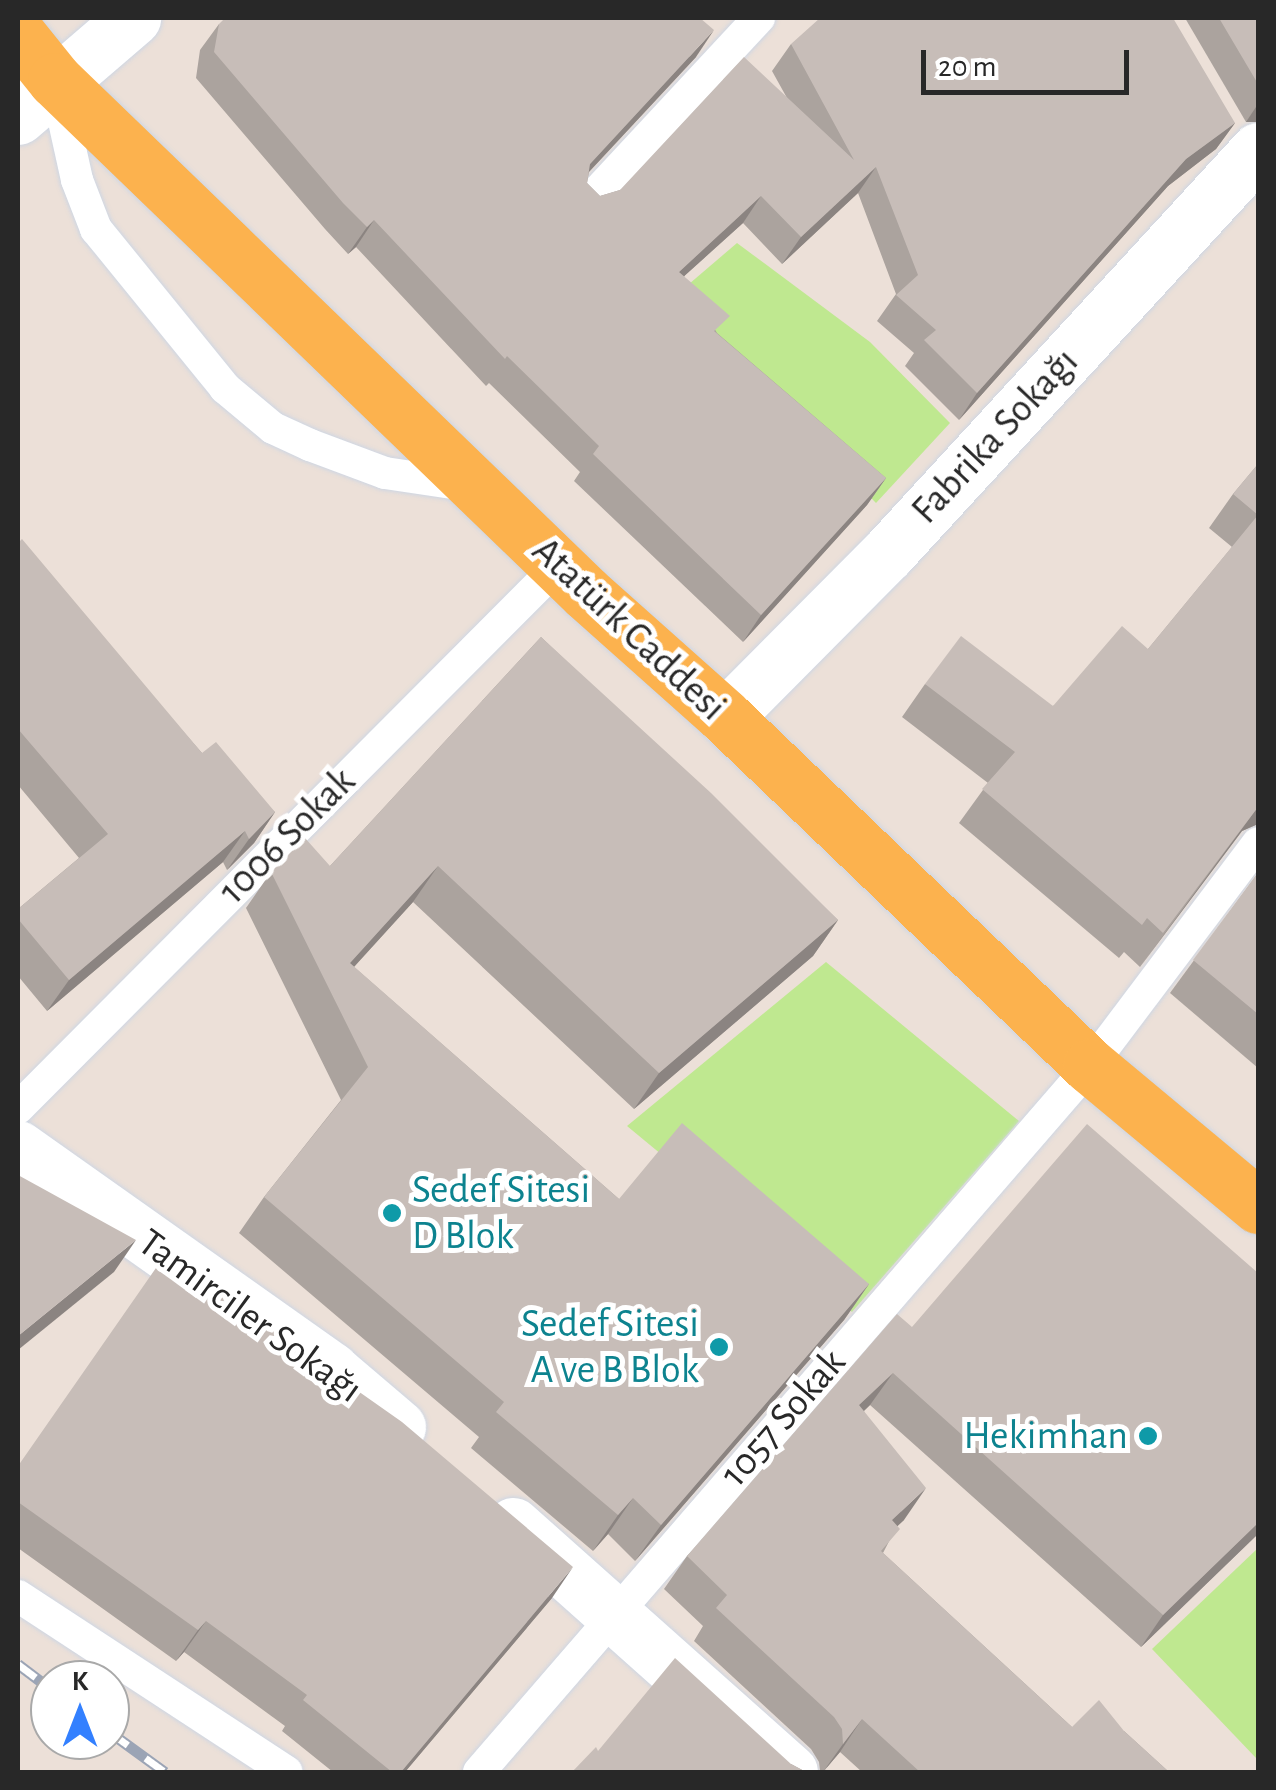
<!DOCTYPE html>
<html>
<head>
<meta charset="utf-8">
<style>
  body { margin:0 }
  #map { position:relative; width:1276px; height:1790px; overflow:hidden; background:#ece0d8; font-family:"Alegreya Sans",sans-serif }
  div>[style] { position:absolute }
  .green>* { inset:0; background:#bfe890 }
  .roads { filter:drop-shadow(0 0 2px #ced6e3) drop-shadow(0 0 2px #ced6e3) }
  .service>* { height:32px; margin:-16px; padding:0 16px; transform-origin:16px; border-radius:16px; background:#fff }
  .minor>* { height:55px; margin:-27.5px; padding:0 27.5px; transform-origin:27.5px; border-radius:27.5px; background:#fff }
  .primary>* { height:55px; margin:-27.5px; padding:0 27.5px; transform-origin:27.5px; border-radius:27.5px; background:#fcb24e }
  .rail>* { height:11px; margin-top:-5.5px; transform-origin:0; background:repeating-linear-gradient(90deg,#fff 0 22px,#9ba4b5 0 44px); box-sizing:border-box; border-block:2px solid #9ba4b5 }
  .wall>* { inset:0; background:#aba39e }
  .shaded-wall>* { inset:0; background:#8b8481 }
  .building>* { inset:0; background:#c7bdb8 }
  .dots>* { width:28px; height:28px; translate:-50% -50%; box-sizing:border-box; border:5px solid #fff; border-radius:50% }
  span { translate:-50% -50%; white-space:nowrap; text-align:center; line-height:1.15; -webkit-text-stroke:10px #fff; paint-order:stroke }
  .street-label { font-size:40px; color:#282828 }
  .culture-label { font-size:40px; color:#0d838f }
  .left { translate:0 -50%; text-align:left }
  .right { translate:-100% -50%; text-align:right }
  .frame { position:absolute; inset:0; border:20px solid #282828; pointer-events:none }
  .north { position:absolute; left:30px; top:1660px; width:100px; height:100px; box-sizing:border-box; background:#fff; border:2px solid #a9a9a9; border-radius:50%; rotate:0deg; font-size:28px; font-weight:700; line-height:40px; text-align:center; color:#282828 }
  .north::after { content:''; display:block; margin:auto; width:35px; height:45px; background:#3380ff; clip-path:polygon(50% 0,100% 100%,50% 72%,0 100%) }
  .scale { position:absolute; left:921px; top:50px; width:208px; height:45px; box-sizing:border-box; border:5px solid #282828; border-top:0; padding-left:12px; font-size:30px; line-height:35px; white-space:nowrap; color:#282828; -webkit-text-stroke:8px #fff; paint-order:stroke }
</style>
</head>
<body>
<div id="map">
  <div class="green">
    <div style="clip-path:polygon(737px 243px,870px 342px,950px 423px,876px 503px,675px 296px)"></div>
    <div style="clip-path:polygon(826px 962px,1019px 1121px,852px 1312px,627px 1126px)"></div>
    <div style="clip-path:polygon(1258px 1548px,1258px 1756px,1256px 1758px,1152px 1649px)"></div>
  </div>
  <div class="roads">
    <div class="service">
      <div style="left:56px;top:85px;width:97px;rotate:77.5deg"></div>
      <div style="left:77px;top:180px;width:53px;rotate:68.8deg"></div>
      <div style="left:96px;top:229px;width:205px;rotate:50.9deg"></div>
      <div style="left:225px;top:388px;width:62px;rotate:39.8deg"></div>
      <div style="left:273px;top:428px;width:41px;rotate:24.7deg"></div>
      <div style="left:310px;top:445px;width:80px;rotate:20.5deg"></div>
      <div style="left:385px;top:473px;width:88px;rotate:8.5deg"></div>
      <div style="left:587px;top:203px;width:253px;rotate:-47.1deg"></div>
      <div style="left:18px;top:1108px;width:765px;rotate:-45.11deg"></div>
      <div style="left:18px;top:1596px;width:321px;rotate:33.2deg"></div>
      <div style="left:479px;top:1772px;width:934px;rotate:-49.13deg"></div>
      <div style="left:1090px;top:1066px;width:279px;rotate:-53deg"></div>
    </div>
    <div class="minor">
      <div style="left:18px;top:117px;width:152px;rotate:-40.7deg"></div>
      <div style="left:725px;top:717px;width:231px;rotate:-45.2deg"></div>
      <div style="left:888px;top:553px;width:547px;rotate:-47.44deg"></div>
      <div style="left:18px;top:1148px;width:384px;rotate:35.3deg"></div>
      <div style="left:331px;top:1370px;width:88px;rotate:40.4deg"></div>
      <div style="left:513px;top:1525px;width:371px;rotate:41.7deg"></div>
    </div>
    <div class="primary">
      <div style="left:18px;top:34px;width:59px;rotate:51.2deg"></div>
      <div style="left:55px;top:80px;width:738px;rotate:44.01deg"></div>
      <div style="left:586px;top:593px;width:186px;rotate:41.7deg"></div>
      <div style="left:725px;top:717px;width:505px;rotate:43.72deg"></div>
      <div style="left:1090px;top:1066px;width:219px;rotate:39.8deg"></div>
    </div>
  </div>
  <div class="rail">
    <div style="left:18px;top:1664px;width:40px;rotate:37deg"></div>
    <div style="left:110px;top:1732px;width:68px;rotate:36deg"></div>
  </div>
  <div class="wall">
    <div style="clip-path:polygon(1185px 18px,1258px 18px,1258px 122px,1246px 122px)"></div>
    <div style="clip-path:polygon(219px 24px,696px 57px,589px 172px,587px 183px,600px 196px,620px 190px,787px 98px,772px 71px,791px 44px,1235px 123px,1216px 149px,1168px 186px,959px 420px,905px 366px,914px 353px,877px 321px,896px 294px,858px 193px,782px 264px,743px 223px,684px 276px,717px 333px,886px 478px,867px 505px,743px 642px,574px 481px,580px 472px,489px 383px,486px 386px,356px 247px,348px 254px,325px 229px,196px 78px,200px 50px)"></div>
    <div style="clip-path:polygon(1258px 464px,1258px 824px,1242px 831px,1140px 967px,1124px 952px,1119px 958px,959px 823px,988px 783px,902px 717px,925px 684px,1053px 706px,1148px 649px,1232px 547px,1209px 528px,1233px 494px)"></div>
    <div style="clip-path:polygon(18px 543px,202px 753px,275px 812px,254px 843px,227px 870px,223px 862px,47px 1011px,18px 976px,18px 909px,79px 858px,18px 785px)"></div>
    <div style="clip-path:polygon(541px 637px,838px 920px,813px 956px,634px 1109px,413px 902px,354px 967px,619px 1199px,869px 1284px,844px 1320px,635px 1561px,608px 1534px,593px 1551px,471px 1448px,479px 1437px,239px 1233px,264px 1197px,341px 1100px,246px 908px,271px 872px,330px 866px)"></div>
    <div style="clip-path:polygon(1258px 873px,1258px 1068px,1170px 993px)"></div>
    <div style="clip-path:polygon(1258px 1273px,1258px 1534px,1141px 1647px,870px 1405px,864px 1411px,904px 1520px,897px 1526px,883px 1553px,1072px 1727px,1124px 1731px,1169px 1772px,862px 1772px,840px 1752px,823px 1772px,572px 1772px,598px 1751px,791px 1764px,806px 1772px,820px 1770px,819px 1762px,811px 1749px,694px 1641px,703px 1626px,664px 1589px,687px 1556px,912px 1327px)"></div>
    <div style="clip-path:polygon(18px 1466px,552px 1598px,405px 1772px,333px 1772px,282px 1731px,285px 1726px,184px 1652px,176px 1661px,18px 1548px)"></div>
  </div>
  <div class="shaded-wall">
    <div style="clip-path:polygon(714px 30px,696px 57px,572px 190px,590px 164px)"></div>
    <div style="clip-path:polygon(1258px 104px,1258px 122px,1246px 122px)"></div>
    <div style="clip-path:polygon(1235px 123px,1216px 149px,1168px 186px,959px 420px,977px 393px,1186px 159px)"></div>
    <div style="clip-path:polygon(876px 167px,858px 193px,782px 264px,801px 237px)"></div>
    <div style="clip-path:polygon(761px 196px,743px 223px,660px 298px,679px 272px)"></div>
    <div style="clip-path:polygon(374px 220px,356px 247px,348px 254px,367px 227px)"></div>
    <div style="clip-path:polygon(886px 478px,867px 505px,743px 642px,761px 615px)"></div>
    <div style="clip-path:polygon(1258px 807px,1258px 824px,1242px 831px,1140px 967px)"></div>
    <div style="clip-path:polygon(275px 812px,254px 843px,227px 870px,249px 839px)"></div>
    <div style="clip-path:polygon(245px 831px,223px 862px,47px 1011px,69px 980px)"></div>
    <div style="clip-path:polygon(438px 866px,413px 902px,331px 992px,350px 963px)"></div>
    <div style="clip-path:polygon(838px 920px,813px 956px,634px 1109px,659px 1073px)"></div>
    <div style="clip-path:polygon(136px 1240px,114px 1272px,18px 1350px,18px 1336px)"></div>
    <div style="clip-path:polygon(869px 1284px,844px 1320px,635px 1561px,661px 1525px)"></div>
    <div style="clip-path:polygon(893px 1373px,870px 1405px,836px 1437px,859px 1405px)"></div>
    <div style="clip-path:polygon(926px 1488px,904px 1520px,869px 1553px,892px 1520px)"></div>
    <div style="clip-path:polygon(633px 1498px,608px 1534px,593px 1551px,618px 1515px)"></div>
    <div style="clip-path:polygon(1258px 1523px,1258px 1534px,1141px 1647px,1163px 1615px)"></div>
    <div style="clip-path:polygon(573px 1567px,552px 1598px,405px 1772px,401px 1772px)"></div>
    <div style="clip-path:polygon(206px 1621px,184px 1652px,176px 1661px,198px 1630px)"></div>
    <div style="clip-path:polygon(862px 1719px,840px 1752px,823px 1772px,843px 1744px)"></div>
  </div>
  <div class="building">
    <div style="clip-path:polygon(225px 18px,700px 18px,714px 30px,590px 164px,587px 183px,600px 196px,620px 190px,744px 57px,854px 160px,791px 44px,820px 18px,1173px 18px,1235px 123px,1186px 159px,977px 393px,924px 340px,936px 330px,896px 295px,918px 275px,876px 167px,801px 237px,761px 196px,679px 272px,730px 316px,714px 331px,886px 478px,761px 615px,593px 454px,599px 446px,507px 356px,505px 359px,374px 220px,367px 227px,343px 203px,214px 52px,219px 24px)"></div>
    <div style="clip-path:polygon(1219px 18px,1258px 18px,1258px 84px)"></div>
    <div style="clip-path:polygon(1258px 464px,1258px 807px,1163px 933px,1147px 918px,1142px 925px,982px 789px,1015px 752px,925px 684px,961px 636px,1053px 706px,1122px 626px,1148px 649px,1258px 515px,1233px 494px)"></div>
    <div style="clip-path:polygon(22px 539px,202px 753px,216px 742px,275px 812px,249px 839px,245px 831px,69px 980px,18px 919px,18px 909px,108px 834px,18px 729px,18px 543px)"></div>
    <div style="clip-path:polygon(541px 637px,711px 793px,838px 920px,659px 1073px,438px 866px,350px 963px,619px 1199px,682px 1123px,869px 1284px,661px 1525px,633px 1498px,618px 1515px,496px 1412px,504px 1402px,264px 1197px,368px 1067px,271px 872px,305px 838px,330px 866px)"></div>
    <div style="clip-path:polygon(1258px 873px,1258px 1014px,1193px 960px)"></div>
    <div style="clip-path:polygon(1087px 1124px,1258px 1273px,1258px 1523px,1163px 1615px,893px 1373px,859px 1405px,926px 1488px,892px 1520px,900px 1529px,881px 1551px,1072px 1727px,1099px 1700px,1124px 1731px,1169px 1772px,920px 1772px,862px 1719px,843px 1744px,842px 1729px,834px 1717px,716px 1608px,727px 1595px,687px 1556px,897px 1314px,912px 1327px)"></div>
    <div style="clip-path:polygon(18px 1175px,136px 1240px,18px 1336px)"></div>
    <div style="clip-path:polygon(165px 1255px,402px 1422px,573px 1567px,401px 1772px,392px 1772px,303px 1700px,307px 1695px,206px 1621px,198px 1630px,18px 1502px,18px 1466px)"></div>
    <div style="clip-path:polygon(675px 1658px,791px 1764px,806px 1772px,823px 1770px,821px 1772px,572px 1772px,596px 1747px,598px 1751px)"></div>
  </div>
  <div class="dots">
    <div style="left:392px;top:1213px;background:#0f9aa8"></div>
    <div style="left:719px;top:1347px;background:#0f9aa8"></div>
    <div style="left:1148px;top:1436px;background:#0f9aa8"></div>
  </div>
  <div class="street-label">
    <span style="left:995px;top:436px;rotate:-47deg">Fabrika Sokağı</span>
    <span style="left:629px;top:629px;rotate:43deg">Atatürk Caddesi</span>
    <span style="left:287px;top:836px;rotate:-45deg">1006 Sokak</span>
    <span style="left:250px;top:1316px;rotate:36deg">Tamirciler Sokağı</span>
    <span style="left:783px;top:1418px;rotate:-49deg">1057 Sokak</span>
  </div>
  <div class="culture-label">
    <span class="left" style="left:412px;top:1213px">Sedef Sitesi<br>D Blok</span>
    <span class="right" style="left:699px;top:1347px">Sedef Sitesi<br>A ve B Blok</span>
    <span class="right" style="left:1128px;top:1436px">Hekimhan</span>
  </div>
  <div class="frame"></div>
  <div class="north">K</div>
  <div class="scale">20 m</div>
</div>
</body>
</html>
